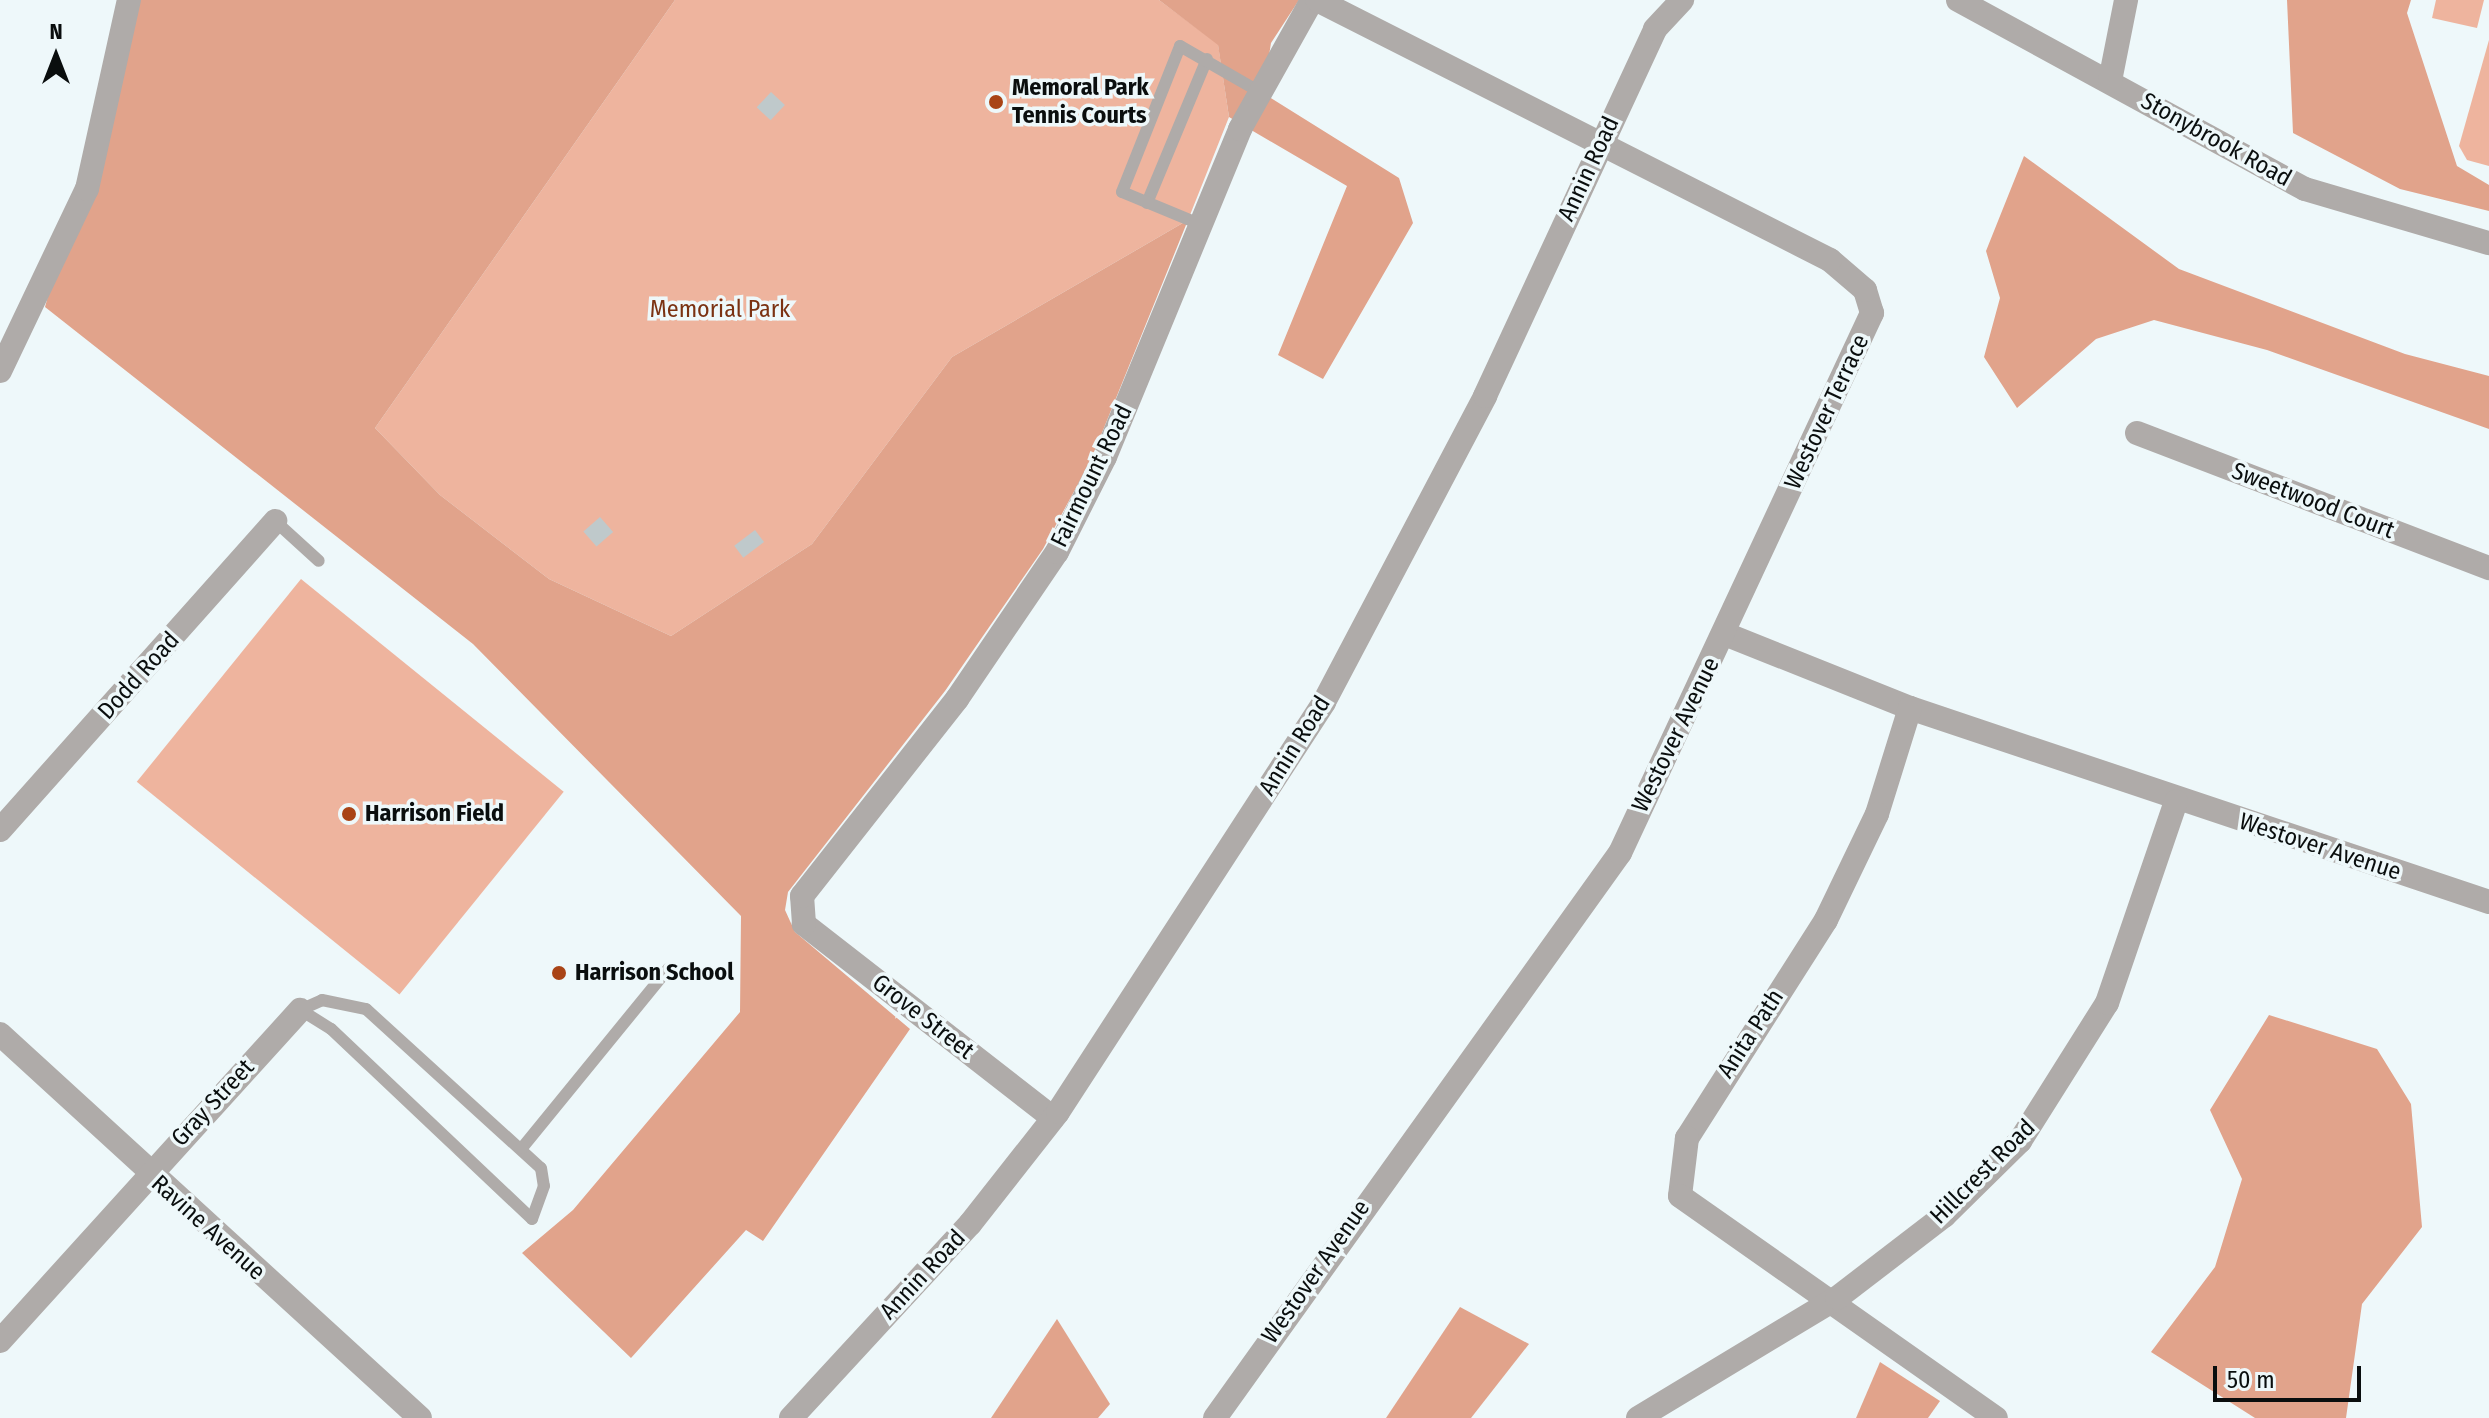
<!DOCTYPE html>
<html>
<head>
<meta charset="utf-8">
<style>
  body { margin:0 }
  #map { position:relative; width:2489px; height:1418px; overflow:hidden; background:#eef8fa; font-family:"Fira Sans Condensed",sans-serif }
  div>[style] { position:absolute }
  .green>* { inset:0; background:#eeb49e; transform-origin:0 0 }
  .forest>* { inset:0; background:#e1a38b }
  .building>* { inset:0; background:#bfc9cb; transform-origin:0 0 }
  .lane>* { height:12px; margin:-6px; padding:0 6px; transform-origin:6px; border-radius:6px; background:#afaba9 }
  .street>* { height:24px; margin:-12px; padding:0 12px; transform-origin:12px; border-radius:12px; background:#afaba9 }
  .dots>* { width:22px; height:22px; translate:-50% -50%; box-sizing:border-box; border:4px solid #eef8fa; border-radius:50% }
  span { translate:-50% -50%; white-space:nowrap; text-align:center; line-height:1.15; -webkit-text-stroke:7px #eef8fa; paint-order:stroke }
  .poi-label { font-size:24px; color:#0a0e0e; font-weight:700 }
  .left { translate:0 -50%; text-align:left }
  .street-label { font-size:24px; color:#0a0e0e }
  .park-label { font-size:24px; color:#7b3212 }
  .north { position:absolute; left:16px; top:16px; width:80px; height:80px; -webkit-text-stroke:6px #eef8fa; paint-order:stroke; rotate:0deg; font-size:22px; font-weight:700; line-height:32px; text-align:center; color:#0a0e0e }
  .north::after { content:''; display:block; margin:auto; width:28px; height:36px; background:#0a0e0e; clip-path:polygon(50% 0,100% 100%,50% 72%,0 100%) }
  .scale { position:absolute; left:2213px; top:1366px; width:148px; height:36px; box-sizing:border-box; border:4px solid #0a0e0e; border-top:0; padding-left:10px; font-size:24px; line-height:28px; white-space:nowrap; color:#0a0e0e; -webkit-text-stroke:6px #eef8fa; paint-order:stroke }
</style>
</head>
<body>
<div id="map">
  <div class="green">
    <div style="clip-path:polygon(675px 0,1159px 0,1218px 44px,1229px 117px,1188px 220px,952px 357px,812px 544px,671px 636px,549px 579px,440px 495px,375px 428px)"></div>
    <div style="clip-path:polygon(2436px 0,2484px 0,2477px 28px,2432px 18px)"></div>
    <div style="clip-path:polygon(2489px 40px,2489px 166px,2467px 160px,2459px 146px)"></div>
    <div style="left:301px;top:579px;width:338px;height:261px;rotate:39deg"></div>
  </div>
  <div class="forest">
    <div style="clip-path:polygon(129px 0,675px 0,375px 428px,440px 495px,549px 579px,671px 636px,812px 544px,952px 357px,1188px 220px,1091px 460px,1043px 549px,945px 691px,788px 892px,785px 910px,795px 932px,910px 1029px,763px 1241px,746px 1230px,631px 1358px,522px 1253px,573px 1210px,740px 1012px,741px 916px,473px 644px,45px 307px)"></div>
    <div style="clip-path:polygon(1159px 0,1299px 0,1271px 43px,1263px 93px,1399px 178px,1413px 223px,1323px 379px,1278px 355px,1347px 186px,1229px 117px,1218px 45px)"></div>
    <div style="clip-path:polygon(2287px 0,2411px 0,2407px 13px,2457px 166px,2489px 185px,2489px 211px,2400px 189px,2293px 133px)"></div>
    <div style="clip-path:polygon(2024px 156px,2179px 269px,2405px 354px,2489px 376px,2489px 429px,2267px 350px,2154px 320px,2096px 339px,2017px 408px,1984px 357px,2000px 298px,1986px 251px)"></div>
    <div style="clip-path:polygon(2269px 1015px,2377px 1049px,2411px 1104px,2422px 1227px,2362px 1304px,2346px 1418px,2255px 1418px,2151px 1352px,2215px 1267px,2242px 1179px,2210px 1110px)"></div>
    <div style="clip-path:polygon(1460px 1307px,1529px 1344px,1471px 1418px,1386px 1418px)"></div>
    <div style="clip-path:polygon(1057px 1319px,1110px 1404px,1098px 1418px,991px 1418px)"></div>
    <div style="clip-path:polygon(1880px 1362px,1940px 1401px,1928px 1418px,1856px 1418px)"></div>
  </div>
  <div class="building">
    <div style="left:771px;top:92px;width:19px;height:21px;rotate:43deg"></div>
    <div style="left:600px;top:517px;width:20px;height:22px;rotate:49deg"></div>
    <div style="left:755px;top:530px;width:15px;height:26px;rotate:53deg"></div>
  </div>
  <div class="lane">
    <div style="left:1147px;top:203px;width:156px;rotate:-67.4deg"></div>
    <div style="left:1197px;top:223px;width:81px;rotate:-157.5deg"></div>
    <div style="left:1122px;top:192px;width:157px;rotate:-68.3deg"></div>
    <div style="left:1180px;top:46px;width:92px;rotate:29.9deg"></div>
    <div style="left:275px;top:521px;width:59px;rotate:42.3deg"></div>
    <div style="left:322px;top:1000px;width:45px;rotate:11.6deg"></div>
    <div style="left:366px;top:1009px;width:236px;rotate:42.3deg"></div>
    <div style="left:541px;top:1168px;width:18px;rotate:81deg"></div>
    <div style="left:544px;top:1186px;width:35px;rotate:110deg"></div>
    <div style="left:532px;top:1219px;width:277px;rotate:-136.6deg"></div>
    <div style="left:331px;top:1029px;width:36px;rotate:-148deg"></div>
    <div style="left:300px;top:1010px;width:24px;rotate:-24deg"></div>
    <div style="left:522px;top:1148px;width:232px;rotate:-50.8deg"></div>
  </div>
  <div class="street">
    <div style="left:1958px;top:0;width:395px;rotate:28.6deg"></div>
    <div style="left:2305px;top:189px;width:192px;rotate:16.4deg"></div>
    <div style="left:2110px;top:81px;width:83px;rotate:-78.8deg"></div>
    <div style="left:0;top:371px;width:202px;rotate:-64.5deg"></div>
    <div style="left:87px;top:189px;width:194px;rotate:-77.5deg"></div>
    <div style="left:2137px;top:433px;width:377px;rotate:21deg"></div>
    <div style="left:1725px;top:634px;width:199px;rotate:21.8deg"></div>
    <div style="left:1910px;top:708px;width:611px;rotate:18.52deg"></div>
    <div style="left:1910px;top:708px;width:111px;rotate:107.3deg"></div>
    <div style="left:1877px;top:814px;width:118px;rotate:115.7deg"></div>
    <div style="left:1826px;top:920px;width:259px;rotate:122.5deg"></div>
    <div style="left:1687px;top:1138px;width:58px;rotate:96.9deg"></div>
    <div style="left:1680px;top:1196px;width:386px;rotate:35.1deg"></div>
    <div style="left:0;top:830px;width:414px;rotate:-48.3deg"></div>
    <div style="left:0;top:1034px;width:569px;rotate:42.44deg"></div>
    <div style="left:1053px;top:1118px;width:316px;rotate:-142.1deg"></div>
    <div style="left:804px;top:924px;width:28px;rotate:-94deg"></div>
    <div style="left:802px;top:896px;width:251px;rotate:-51.8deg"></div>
    <div style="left:957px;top:699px;width:178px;rotate:-55.8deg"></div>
    <div style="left:1057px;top:552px;width:106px;rotate:-63.2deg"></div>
    <div style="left:1105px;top:457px;width:355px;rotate:-67.6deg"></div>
    <div style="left:1240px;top:129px;width:148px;rotate:-60.8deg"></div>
    <div style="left:0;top:1341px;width:447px;rotate:-47.8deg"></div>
    <div style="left:791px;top:1418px;width:264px;rotate:-47.3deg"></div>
    <div style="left:970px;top:1224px;width:142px;rotate:-51.8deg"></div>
    <div style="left:1058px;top:1112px;width:489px;rotate:-57deg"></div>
    <div style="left:1324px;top:702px;width:346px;rotate:-62.2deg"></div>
    <div style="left:1485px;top:396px;width:404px;rotate:-65.1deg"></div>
    <div style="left:1655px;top:29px;width:40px;rotate:-47deg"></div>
    <div style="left:1215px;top:1418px;width:695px;rotate:-54.37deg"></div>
    <div style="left:1620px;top:853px;width:596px;rotate:-64.98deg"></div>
    <div style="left:1872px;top:313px;width:24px;rotate:-107deg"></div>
    <div style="left:1865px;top:290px;width:46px;rotate:-139.4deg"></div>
    <div style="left:1830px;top:260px;width:575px;rotate:-153.12deg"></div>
    <div style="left:1638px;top:1418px;width:232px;rotate:-31.1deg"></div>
    <div style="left:1837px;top:1298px;width:135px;rotate:-37.5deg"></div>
    <div style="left:1944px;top:1216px;width:107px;rotate:-44.6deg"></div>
    <div style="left:2020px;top:1141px;width:163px;rotate:-57.8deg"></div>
    <div style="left:2107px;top:1003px;width:213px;rotate:-71.1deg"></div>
  </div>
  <div class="dots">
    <div style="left:996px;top:102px;background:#a94416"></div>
    <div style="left:349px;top:814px;background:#a94416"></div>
    <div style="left:559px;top:973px;background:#a94416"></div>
  </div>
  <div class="poi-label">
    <span class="left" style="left:1012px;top:102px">Memoral Park<br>Tennis Courts</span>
    <span class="left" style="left:365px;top:814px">Harrison Field</span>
    <span class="left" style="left:575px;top:973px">Harrison School</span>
  </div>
  <div class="street-label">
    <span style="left:2216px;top:140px;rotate:29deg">Stonybrook Road</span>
    <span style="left:1589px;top:169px;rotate:-65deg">Annin Road</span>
    <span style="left:1827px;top:412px;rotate:-65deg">Westover Terrace</span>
    <span style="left:1092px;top:476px;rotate:-64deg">Fairmount Road</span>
    <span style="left:2313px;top:501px;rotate:21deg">Sweetwood Court</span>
    <span style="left:139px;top:676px;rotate:-48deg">Dodd Road</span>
    <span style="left:1676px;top:735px;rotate:-64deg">Westover Avenue</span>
    <span style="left:1295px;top:746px;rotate:-58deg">Annin Road</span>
    <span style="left:2320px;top:847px;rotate:18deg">Westover Avenue</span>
    <span style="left:923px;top:1017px;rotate:38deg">Grove Street</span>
    <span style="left:1751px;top:1034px;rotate:-57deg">Anita Path</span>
    <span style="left:213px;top:1103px;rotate:-47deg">Gray Street</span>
    <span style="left:1983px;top:1172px;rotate:-45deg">Hillcrest Road</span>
    <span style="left:208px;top:1228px;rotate:42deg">Ravine Avenue</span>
    <span style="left:1316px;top:1272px;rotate:-55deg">Westover Avenue</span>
    <span style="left:923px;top:1275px;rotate:-47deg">Annin Road</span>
  </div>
  <div class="park-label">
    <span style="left:720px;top:310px">Memorial Park</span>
  </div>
  <div class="north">N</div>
  <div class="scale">50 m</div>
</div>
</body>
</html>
